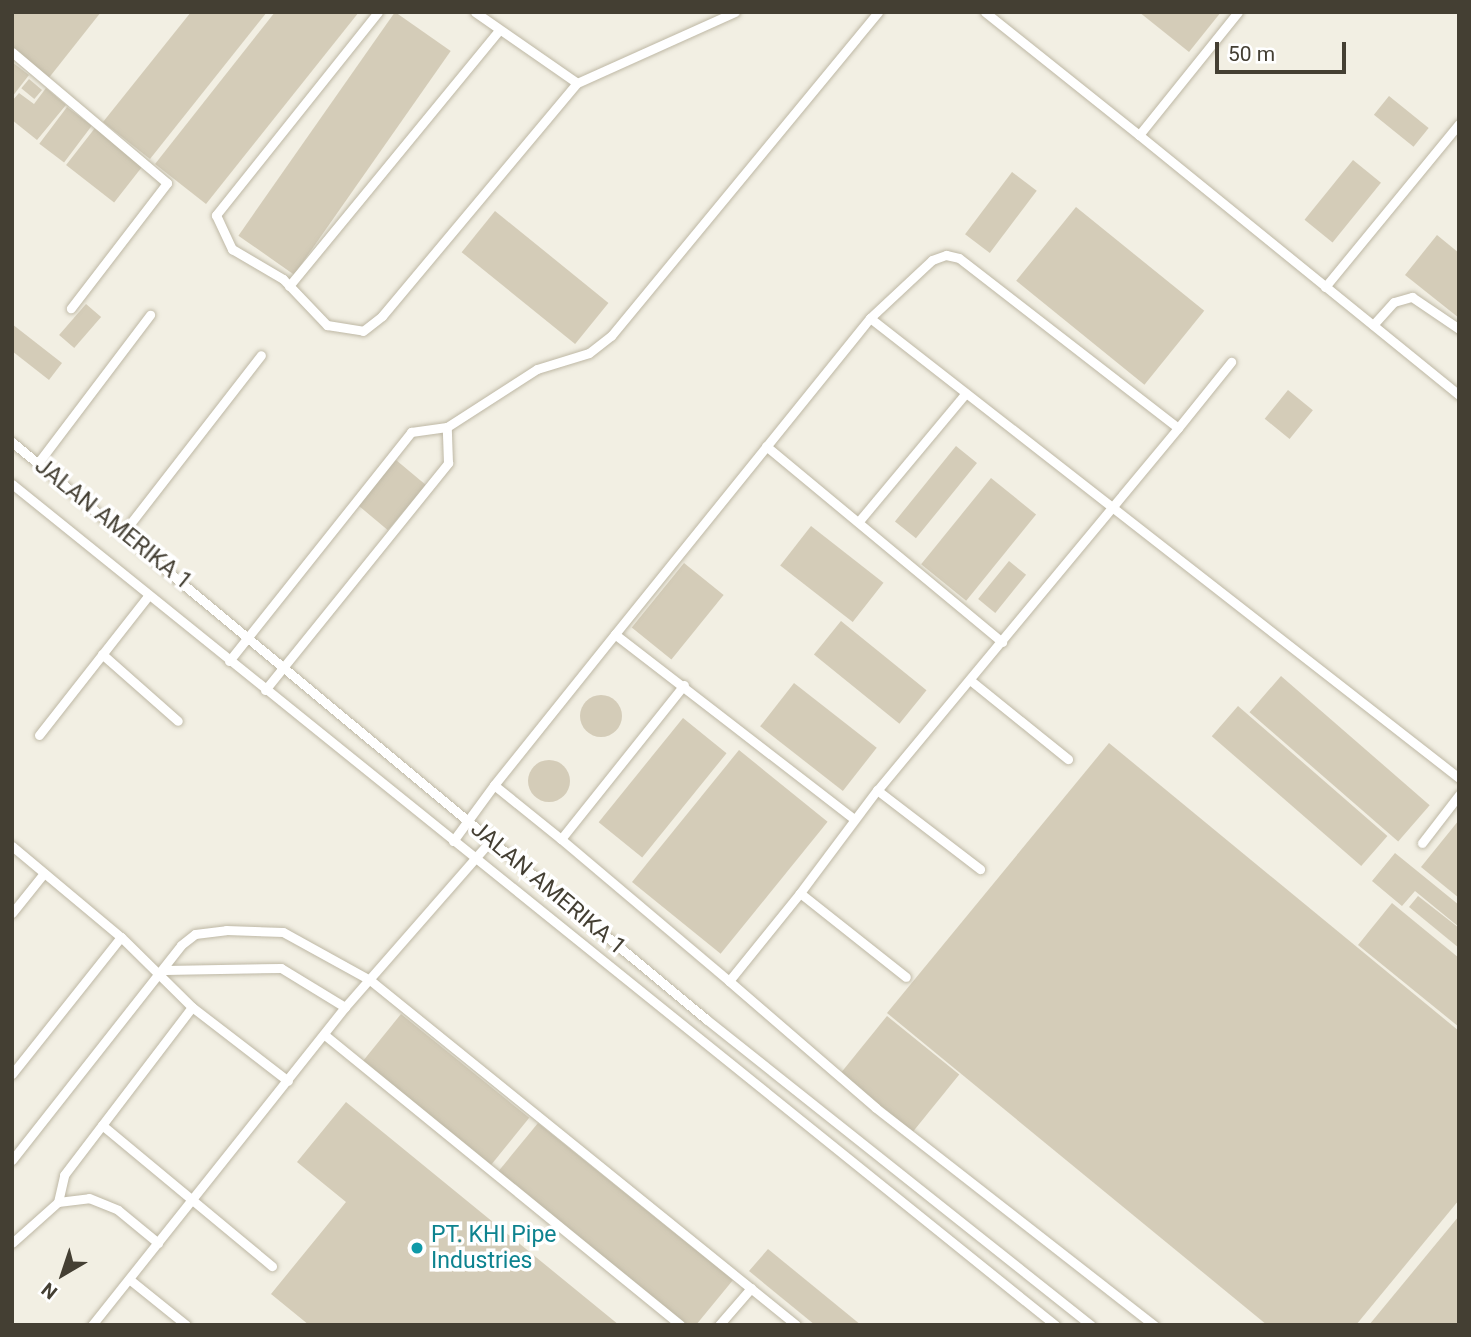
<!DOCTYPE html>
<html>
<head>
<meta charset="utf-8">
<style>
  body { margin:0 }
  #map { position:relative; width:1471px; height:1337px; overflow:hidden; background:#f2efe3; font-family:Roboto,sans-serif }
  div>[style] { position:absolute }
  .building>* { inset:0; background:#d4ccb8; transform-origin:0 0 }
  .round { border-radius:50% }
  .roads { filter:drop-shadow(0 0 2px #beb8a5) drop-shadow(0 0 2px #beb8a5) }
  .service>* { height:9px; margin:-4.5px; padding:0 4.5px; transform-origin:4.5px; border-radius:4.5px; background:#fff }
  .dots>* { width:19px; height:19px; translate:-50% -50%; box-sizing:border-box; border:4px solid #fff; border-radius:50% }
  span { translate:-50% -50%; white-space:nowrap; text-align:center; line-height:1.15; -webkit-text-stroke:7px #fff; paint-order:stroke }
  .street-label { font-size:23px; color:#443f33 }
  .culture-label { font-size:23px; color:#0d838f }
  .left { translate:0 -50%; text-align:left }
  .frame { position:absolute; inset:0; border:14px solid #443f33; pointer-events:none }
  .north { position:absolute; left:28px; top:1239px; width:70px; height:70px; -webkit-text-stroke:5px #fff; paint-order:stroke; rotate:219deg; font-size:19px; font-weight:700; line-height:28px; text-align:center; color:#443f33 }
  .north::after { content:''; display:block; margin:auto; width:24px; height:32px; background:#443f33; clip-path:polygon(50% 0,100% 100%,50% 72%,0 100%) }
  .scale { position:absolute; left:1215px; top:42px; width:131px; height:32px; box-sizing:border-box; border:4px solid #443f33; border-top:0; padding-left:9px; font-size:21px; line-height:24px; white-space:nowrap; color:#443f33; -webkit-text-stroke:5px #fff; paint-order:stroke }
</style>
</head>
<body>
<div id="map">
  <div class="building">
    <div style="clip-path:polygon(14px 12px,101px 12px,48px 79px,12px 50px)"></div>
    <div style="clip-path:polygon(191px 12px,267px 12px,150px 159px,103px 122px)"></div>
    <div style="clip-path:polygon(275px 12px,359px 12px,206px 204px,155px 164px)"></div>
    <div style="left:395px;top:12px;width:68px;height:273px;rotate:35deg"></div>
    <div style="clip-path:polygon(1139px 12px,1221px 12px,1189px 52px)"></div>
    <div style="clip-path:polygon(12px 62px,29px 75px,12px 97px)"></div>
    <div style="left:29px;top:79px;width:17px;height:12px;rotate:40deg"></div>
    <div style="clip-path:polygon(46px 88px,66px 105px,37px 140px,12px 120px,12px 101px,19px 93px,34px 104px)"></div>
    <div style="left:1389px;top:96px;width:51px;height:24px;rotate:39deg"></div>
    <div style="left:67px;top:107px;width:31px;height:46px;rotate:37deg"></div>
    <div style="left:95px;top:128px;width:61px;height:47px;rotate:38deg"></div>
    <div style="left:1353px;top:160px;width:36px;height:77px;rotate:39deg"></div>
    <div style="left:1012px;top:172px;width:31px;height:78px;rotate:37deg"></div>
    <div style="left:1076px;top:207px;width:165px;height:95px;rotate:39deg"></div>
    <div style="left:495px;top:211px;width:146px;height:53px;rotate:39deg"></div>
    <div style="clip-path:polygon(1437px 235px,1459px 253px,1459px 318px,1405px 275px)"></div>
    <div style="left:86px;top:304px;width:20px;height:41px;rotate:41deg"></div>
    <div style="clip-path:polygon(12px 324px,62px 363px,49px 380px,12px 351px)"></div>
    <div style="left:1288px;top:390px;width:32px;height:37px;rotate:39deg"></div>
    <div style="left:956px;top:446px;width:27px;height:97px;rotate:39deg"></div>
    <div style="left:396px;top:460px;width:39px;height:59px;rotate:40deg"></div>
    <div style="left:991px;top:478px;width:58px;height:111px;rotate:39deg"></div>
    <div style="left:811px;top:526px;width:92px;height:50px;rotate:38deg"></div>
    <div style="left:1009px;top:561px;width:22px;height:49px;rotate:39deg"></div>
    <div style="left:684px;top:563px;width:51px;height:83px;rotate:39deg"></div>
    <div style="left:841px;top:621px;width:110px;height:43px;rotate:39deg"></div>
    <div style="left:1281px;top:676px;width:197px;height:48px;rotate:41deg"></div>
    <div style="left:794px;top:683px;width:105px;height:55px;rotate:38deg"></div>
    <div class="round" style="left:580px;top:695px;width:42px;height:42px"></div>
    <div style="left:1238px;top:706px;width:198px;height:40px;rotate:41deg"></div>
    <div style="left:683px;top:718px;width:56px;height:134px;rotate:39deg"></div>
    <div style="clip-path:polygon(1109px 743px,1459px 1031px,1459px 1200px,1356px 1325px,1267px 1325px,887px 1013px)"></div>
    <div style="left:739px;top:750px;width:114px;height:170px;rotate:39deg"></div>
    <div class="round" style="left:528px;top:760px;width:42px;height:42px"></div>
    <div style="clip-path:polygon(1459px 820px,1459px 898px,1421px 867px)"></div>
    <div style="clip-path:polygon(1395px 853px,1459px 905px,1459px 927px,1415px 891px,1402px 906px,1372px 881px)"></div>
    <div style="clip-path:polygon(1418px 896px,1459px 928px,1459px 948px,1409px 907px)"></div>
    <div style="clip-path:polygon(1392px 903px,1459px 958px,1459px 1027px,1358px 945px)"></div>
    <div style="left:401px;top:1014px;width:165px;height:62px;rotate:39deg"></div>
    <div style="left:887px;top:1016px;width:93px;height:74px;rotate:39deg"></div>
    <div style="clip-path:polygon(346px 1102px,619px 1325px,309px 1325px,271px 1294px,346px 1202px,297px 1162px)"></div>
    <div style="clip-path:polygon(538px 1123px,733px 1280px,696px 1325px,685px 1325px,497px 1173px)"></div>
    <div style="clip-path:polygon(1459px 1216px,1459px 1325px,1369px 1325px)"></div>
    <div style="clip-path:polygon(768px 1249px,861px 1325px,815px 1325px,749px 1271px)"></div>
  </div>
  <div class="roads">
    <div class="service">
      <div style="left:378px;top:12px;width:260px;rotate:128.6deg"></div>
      <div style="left:216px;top:215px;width:38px;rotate:65deg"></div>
      <div style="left:232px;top:249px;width:59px;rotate:30.5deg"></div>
      <div style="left:283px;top:279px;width:64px;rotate:46.3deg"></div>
      <div style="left:327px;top:325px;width:36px;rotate:9deg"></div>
      <div style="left:363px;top:331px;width:24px;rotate:-38deg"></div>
      <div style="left:382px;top:316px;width:304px;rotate:-50.1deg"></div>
      <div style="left:475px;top:12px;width:124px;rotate:34.8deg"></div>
      <div style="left:577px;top:83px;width:173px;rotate:-24.2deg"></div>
      <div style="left:985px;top:12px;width:197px;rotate:38.6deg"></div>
      <div style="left:1139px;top:135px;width:158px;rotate:-51.2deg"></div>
      <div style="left:12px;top:52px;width:203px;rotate:40.2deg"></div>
      <div style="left:167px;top:183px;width:158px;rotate:127.5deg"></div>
      <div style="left:1139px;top:135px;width:412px;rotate:39.1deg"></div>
      <div style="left:289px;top:286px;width:331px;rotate:-50.6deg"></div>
      <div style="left:1325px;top:287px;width:211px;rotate:-50.6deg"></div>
      <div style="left:870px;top:318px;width:747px;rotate:37.99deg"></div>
      <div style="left:1373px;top:325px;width:31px;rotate:-48deg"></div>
      <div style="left:1394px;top:302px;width:19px;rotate:-16deg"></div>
      <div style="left:1412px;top:297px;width:57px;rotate:34.2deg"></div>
      <div style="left:1178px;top:428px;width:85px;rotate:-51.2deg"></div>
      <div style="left:12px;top:442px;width:903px;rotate:39.74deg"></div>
      <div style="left:706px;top:1019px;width:492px;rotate:38.5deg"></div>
      <div style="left:766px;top:446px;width:307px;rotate:39.7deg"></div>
      <div style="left:38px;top:463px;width:186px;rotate:-52.9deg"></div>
      <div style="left:12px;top:484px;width:1340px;rotate:38.88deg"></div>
      <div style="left:860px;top:520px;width:165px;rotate:-50.2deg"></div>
      <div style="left:123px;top:533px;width:225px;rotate:-52.2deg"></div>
      <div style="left:615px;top:634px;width:193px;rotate:128.7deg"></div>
      <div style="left:494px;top:785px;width:86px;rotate:38.9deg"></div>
      <div style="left:561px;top:839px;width:197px;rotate:-51.4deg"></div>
      <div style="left:102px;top:654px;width:101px;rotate:41.4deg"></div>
      <div style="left:229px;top:661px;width:293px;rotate:-51.5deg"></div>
      <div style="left:411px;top:432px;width:36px;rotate:-8deg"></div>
      <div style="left:447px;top:427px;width:107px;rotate:-32.8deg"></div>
      <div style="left:537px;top:369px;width:54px;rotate:-17.1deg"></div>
      <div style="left:589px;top:353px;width:28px;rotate:-38deg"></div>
      <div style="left:611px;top:336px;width:420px;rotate:-50.5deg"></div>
      <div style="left:970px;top:680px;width:126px;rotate:38.9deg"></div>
      <div style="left:265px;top:690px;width:292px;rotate:-51.1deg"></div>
      <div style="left:448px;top:463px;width:36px;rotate:-92deg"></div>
      <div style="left:39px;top:735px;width:177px;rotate:-51.9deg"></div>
      <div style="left:877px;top:790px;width:130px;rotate:37.5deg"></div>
      <div style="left:854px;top:819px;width:302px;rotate:-142.3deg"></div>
      <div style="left:615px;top:634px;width:406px;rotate:-51.1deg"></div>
      <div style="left:870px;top:318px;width:85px;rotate:-43.1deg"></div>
      <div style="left:932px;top:260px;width:15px;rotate:-20deg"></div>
      <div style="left:946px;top:255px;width:13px;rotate:13deg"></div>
      <div style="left:959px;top:258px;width:277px;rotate:37.8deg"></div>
      <div style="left:1178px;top:428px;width:471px;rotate:129.7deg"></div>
      <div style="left:877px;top:790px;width:129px;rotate:126.8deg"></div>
      <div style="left:800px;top:893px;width:113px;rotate:128.9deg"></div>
      <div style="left:729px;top:981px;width:194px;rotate:40.8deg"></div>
      <div style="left:876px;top:1108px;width:353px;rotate:38deg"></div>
      <div style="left:561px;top:839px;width:220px;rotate:40.2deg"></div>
      <div style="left:453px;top:841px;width:69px;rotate:-53.8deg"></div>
      <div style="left:1422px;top:843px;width:61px;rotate:-52.4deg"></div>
      <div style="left:12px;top:846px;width:142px;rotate:39.9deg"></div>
      <div style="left:121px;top:937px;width:100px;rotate:44.6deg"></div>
      <div style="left:192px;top:1007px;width:121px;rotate:37.6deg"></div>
      <div style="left:800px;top:893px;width:135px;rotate:38.4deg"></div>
      <div style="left:12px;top:913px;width:51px;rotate:-51.3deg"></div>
      <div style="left:165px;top:970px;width:116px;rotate:-1deg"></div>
      <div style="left:281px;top:968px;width:75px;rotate:31.4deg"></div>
      <div style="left:326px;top:1036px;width:457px;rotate:39.2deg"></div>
      <div style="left:12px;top:1074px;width:175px;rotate:-51.5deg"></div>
      <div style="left:102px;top:1125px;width:221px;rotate:39.7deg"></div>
      <div style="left:12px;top:1160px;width:273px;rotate:-51.8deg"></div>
      <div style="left:181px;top:945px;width:18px;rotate:-38deg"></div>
      <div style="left:195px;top:934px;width:31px;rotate:-7deg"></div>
      <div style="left:226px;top:930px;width:57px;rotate:2deg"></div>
      <div style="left:283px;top:932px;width:99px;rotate:28.9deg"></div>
      <div style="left:370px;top:980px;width:548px;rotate:39deg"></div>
      <div style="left:58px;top:1202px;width:28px;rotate:-77deg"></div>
      <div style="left:64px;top:1175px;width:211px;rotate:-52.7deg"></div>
      <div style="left:12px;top:1243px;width:62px;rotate:-41.7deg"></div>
      <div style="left:58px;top:1202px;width:31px;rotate:-7deg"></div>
      <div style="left:89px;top:1198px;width:31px;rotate:22deg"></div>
      <div style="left:118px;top:1210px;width:52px;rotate:39.5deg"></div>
      <div style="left:129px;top:1279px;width:73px;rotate:38.9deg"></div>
      <div style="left:92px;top:1325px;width:406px;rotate:-51.5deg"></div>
      <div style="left:345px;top:1007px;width:222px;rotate:-48.8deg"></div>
      <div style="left:719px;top:1325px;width:49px;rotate:-49.1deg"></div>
    </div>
  </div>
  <div class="dots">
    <div style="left:417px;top:1248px;background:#0f9aa8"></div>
  </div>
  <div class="street-label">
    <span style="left:113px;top:524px;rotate:39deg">JALAN AMERIKA 1</span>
    <span style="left:548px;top:888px;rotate:40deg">JALAN AMERIKA 1</span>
  </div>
  <div class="culture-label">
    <span class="left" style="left:431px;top:1248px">PT. KHI Pipe<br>Industries</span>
  </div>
  <div class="frame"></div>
  <div class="north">N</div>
  <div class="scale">50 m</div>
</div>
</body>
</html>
